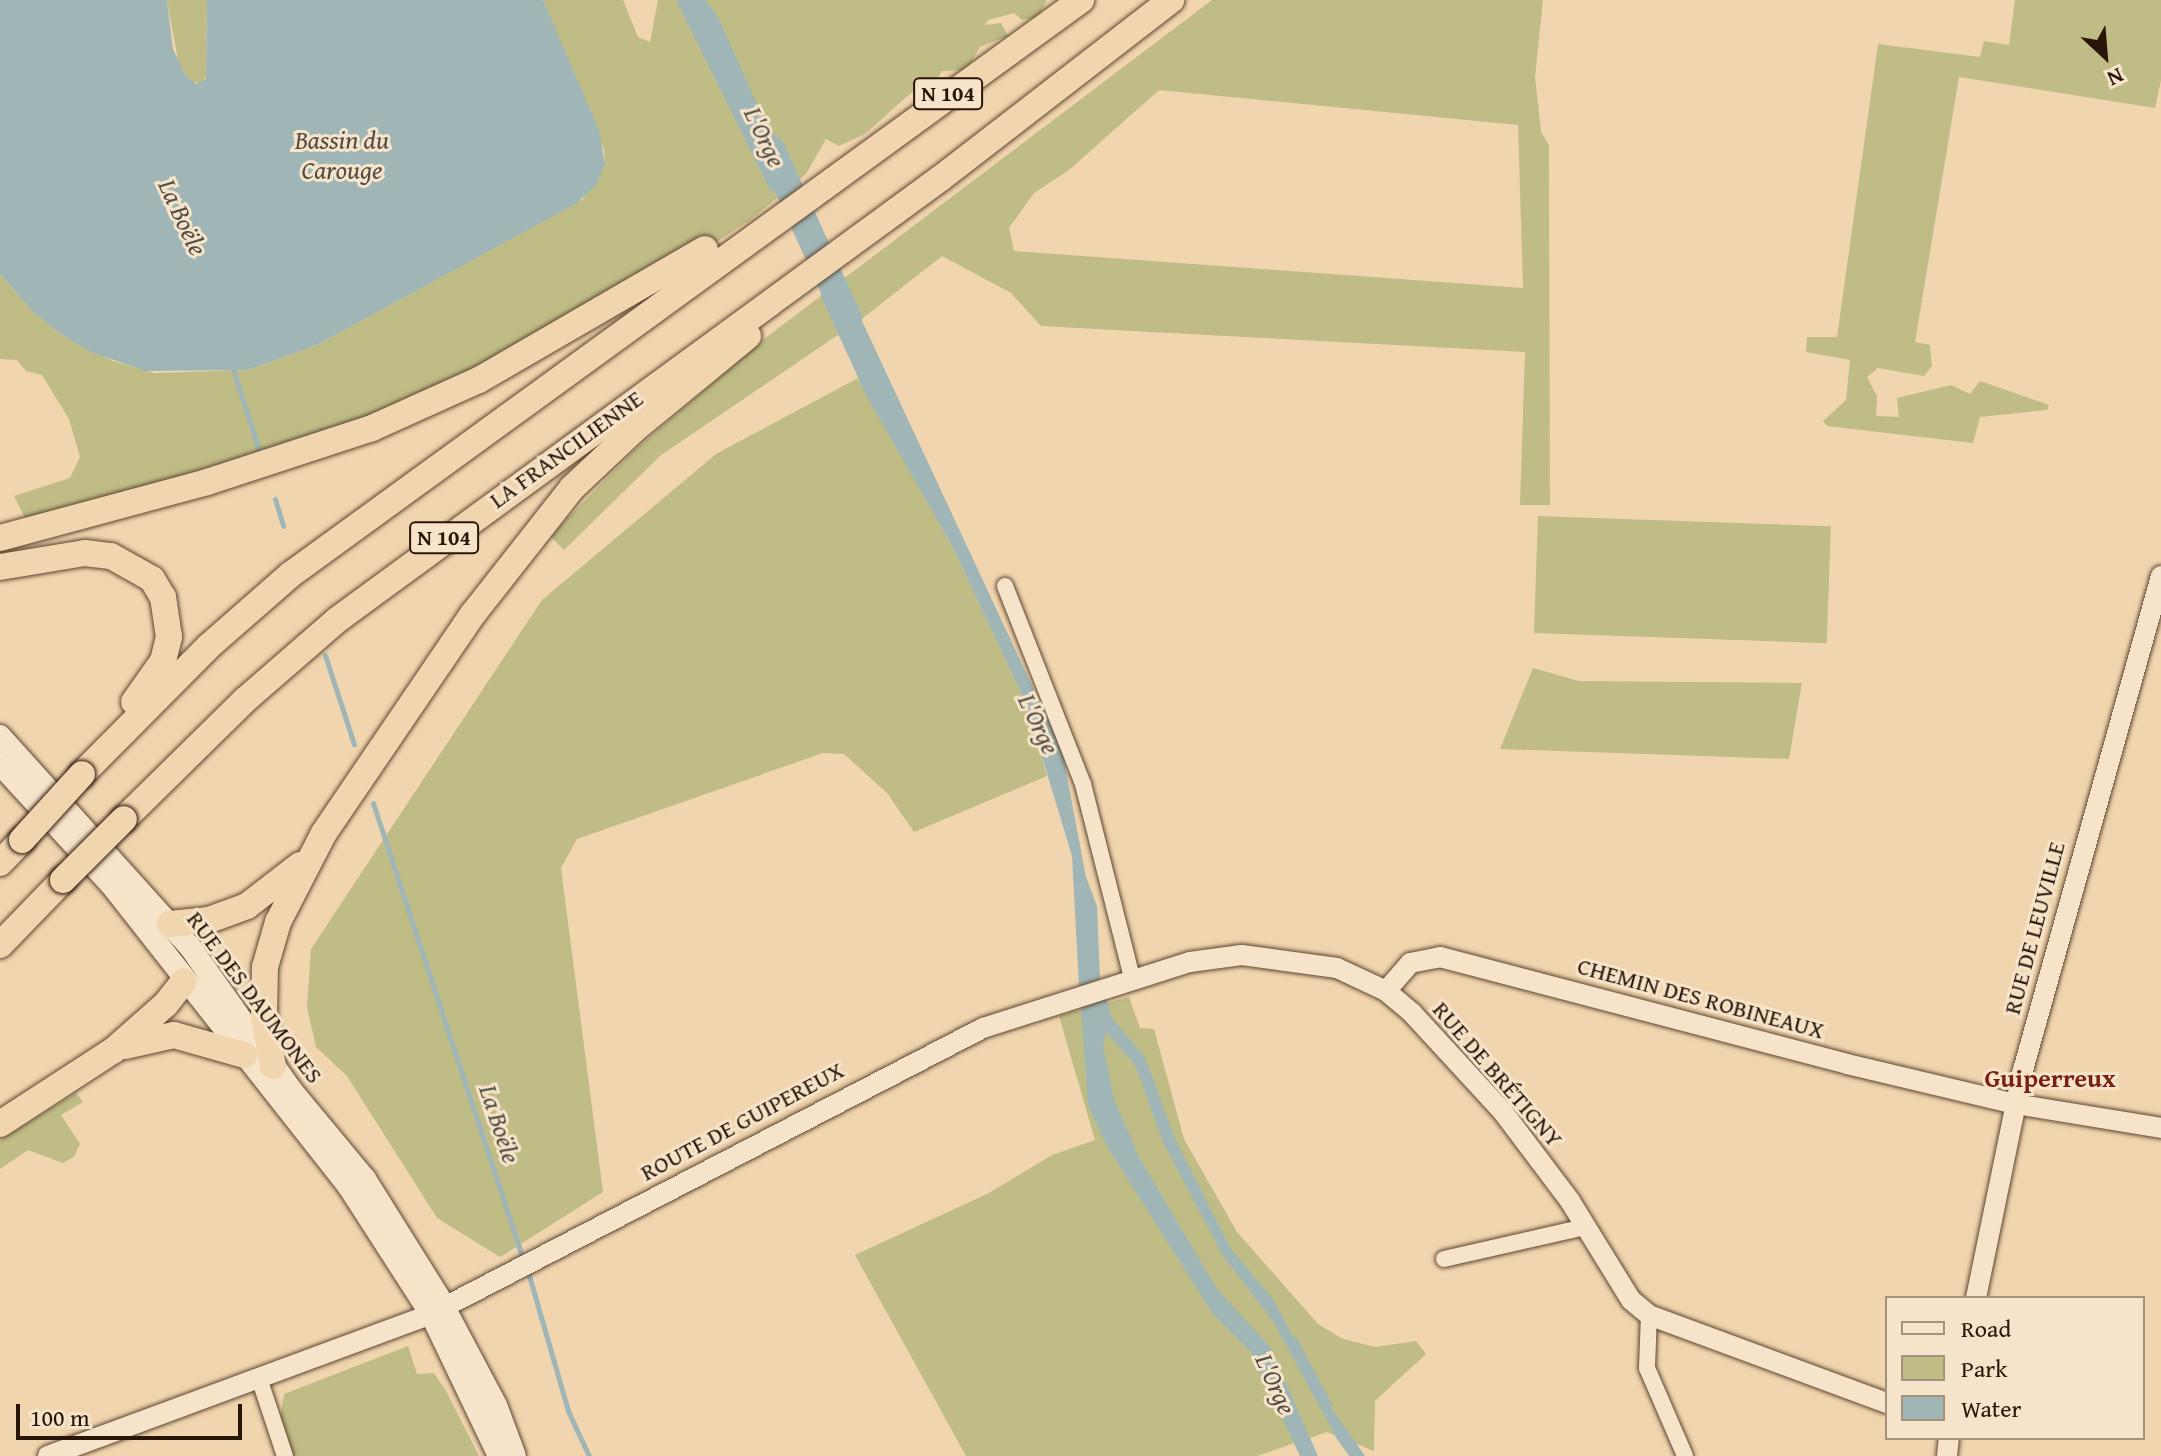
<!DOCTYPE html>
<html>
<head>
<meta charset="utf-8">
<style>
  body { margin:0 }
  #map { position:relative; width:2161px; height:1456px; overflow:hidden; background:#f1d5ae; font-family:"Gentium Book Plus",serif }
  div>[style] { position:absolute }
  .green>* { inset:0; background:#bfbc86; transform-origin:0 0 }
  .water>* { inset:0; background:#a0b6b6 }
  .stream>* { height:5px; margin:-2.5px; padding:0 2.5px; transform-origin:2.5px; border-radius:2.5px; background:#a0b6b6 }
  .river>* { height:28px; margin:-14px; padding:0 14px; transform-origin:14px; border-radius:14px; background:#a0b6b6 }
  .roads { filter:drop-shadow(0 0 2px #5c4632) drop-shadow(0 0 2px #5c4632) }
  .minor>* { height:16px; margin:-8px; padding:0 8px; transform-origin:8px; border-radius:8px; background:#f6e4ca }
  .tertiary>* { height:20px; margin:-10px; padding:0 10px; transform-origin:10px; border-radius:10px; background:#f6e4ca }
  .secondary>* { height:22px; margin:-11px; padding:0 11px; transform-origin:11px; border-radius:11px; background:#f6e4ca }
  .trunk>* { height:26px; margin:-13px; padding:0 13px; transform-origin:13px; border-radius:13px; background:#f1d5ae }
  .bridges { filter:drop-shadow(0 0 2px #2a1608) drop-shadow(0 0 2px #2a1608) }
  .trunk-bridge>* { height:26px; margin:-13px; padding:0 13px; transform-origin:13px; border-radius:13px; background:#f1d5ae }
  span { translate:-50% -50%; white-space:nowrap; text-align:center; line-height:1.15; -webkit-text-stroke:6px #f6e4ca; paint-order:stroke }
  .shield-label span { padding:2px 6px; background:#f6e4ca; border:2px solid; border-radius:6px; -webkit-text-stroke-width:0 }
  .shield-label { font-size:22px; color:#2a1608; font-weight:700 }
  .street-label { font-size:24px; color:#2a1608 }
  .water-label { font-size:26px; color:#534e45; font-style:italic }
  .neighbourhood-label { font-size:26px; color:#7a1f14; font-weight:700 }
  .legend { position:absolute; left:1885px; top:1296px; width:260px; height:144px; box-sizing:border-box; background:#f6e4ca; border:2px solid #a4927c; margin:0; padding:10px 14px; list-style:none; font-size:24px; color:#2a1608 }
  .legend li { display:flex; align-items:center; gap:16px; height:40px }
  .legend b { width:40px; border:2px solid #a4927c }
  .north { position:absolute; left:2065px; top:16px; width:80px; height:80px; -webkit-text-stroke:6px #f6e4ca; paint-order:stroke; rotate:154deg; font-size:22px; font-weight:700; line-height:32px; text-align:center; color:#2a1608 }
  .north::after { content:''; display:block; margin:auto; width:28px; height:36px; background:#2a1608; clip-path:polygon(50% 0,100% 100%,50% 72%,0 100%) }
  .scale { position:absolute; left:16px; top:1404px; width:226px; height:36px; box-sizing:border-box; border:4px solid #2a1608; border-top:0; padding-left:10px; font-size:24px; line-height:28px; white-space:nowrap; color:#2a1608; -webkit-text-stroke:6px #f6e4ca; paint-order:stroke }
</style>
</head>
<body>
<div id="map">
  <div class="green">
    <div style="clip-path:polygon(167px 0,207px 0,206px 77px,201px 83px,190px 82px,179px 66px)"></div>
    <div style="clip-path:polygon(543px 0,623px 0,638px 37px,650px 42px,658px 0,1047px 0,1038px 17px,1022px 20px,1014px 13px,988px 20px,985px 25px,1001px 23px,1008px 36px,980px 47px,966px 70px,942px 71px,932px 87px,912px 92px,865px 134px,839px 146px,826px 139px,806px 174px,750px 220px,638px 293px,534px 348px,384px 412px,28px 524px,14px 496px,70px 478px,80px 457px,69px 419px,42px 375px,26px 371px,17px 360px,0 359px,0 274px,33px 312px,62px 335px,113px 361px,154px 373px,248px 370px,317px 345px,583px 199px,605px 164px,604px 150px)"></div>
    <div style="clip-path:polygon(evenodd,1212px 0,1543px 0,1535px 77px,1541px 131px,1549px 146px,1550px 505px,1520px 505px,1525px 352px,1041px 326px,1011px 293px,942px 256px,863px 318px,661px 455px,564px 550px,550px 536px,635px 450px,764px 339px,1212px 0,1159px 90px,1518px 125px,1523px 288px,1014px 251px,1009px 228px,1034px 193px,1069px 170px,1159px 90px)"></div>
    <div style="clip-path:polygon(2015px 0,2161px 0,2161px 80px,2155px 108px,1959px 77px,1915px 342px,1930px 345px,1932px 366px,1924px 376px,1878px 368px,1867px 377px,1877px 396px,1876px 416px,1899px 417px,1897px 398px,1951px 385px,1970px 394px,1980px 381px,2049px 405px,2047px 410px,1980px 417px,1973px 443px,1827px 426px,1823px 421px,1846px 400px,1850px 360px,1806px 352px,1807px 337px,1837px 337px,1878px 44px,1980px 57px,1984px 41px,2009px 45px)"></div>
    <div style="clip-path:polygon(858px 378px,951px 544px,1025px 701px,1047px 776px,914px 832px,887px 793px,844px 754px,823px 753px,577px 839px,561px 868px,603px 1192px,500px 1257px,437px 1218px,347px 1076px,316px 1047px,307px 1008px,311px 949px,542px 600px,716px 454px)"></div>
    <div style="left:1538px;top:516px;width:293px;height:117px;rotate:2deg"></div>
    <div style="clip-path:polygon(1533px 668px,1579px 681px,1802px 683px,1789px 759px,1500px 749px)"></div>
    <div style="clip-path:polygon(1129px 997px,1140px 1028px,1154px 1029px,1184px 1139px,1237px 1232px,1318px 1324px,1343px 1339px,1375px 1347px,1416px 1341px,1426px 1354px,1375px 1401px,1374px 1451px,1327px 1432px,1257px 1456px,966px 1456px,855px 1255px,989px 1193px,1052px 1155px,1095px 1140px,1059px 1016px)"></div>
    <div style="clip-path:polygon(76px 1093px,83px 1102px,61px 1115px,80px 1144px,74px 1157px,63px 1163px,28px 1150px,0 1169px,0 1140px)"></div>
    <div style="clip-path:polygon(408px 1346px,417px 1374px,434px 1373px,446px 1391px,479px 1456px,294px 1456px,280px 1418px,284px 1394px)"></div>
  </div>
  <div class="water">
    <div style="clip-path:polygon(0 0,167px 0,173px 49px,185px 75px,196px 84px,206px 79px,207px 0,543px 0,599px 130px,605px 164px,596px 185px,577px 203px,317px 345px,248px 370px,145px 371px,91px 352px,62px 335px,33px 312px,0 274px)"></div>
    <div style="clip-path:polygon(676px 0,706px 0,719px 19px,761px 113px,762px 126px,771px 128px,784px 157px,790px 179px,771px 192px)"></div>
    <div style="clip-path:polygon(842px 278px,1062px 750px,1086px 877px,1097px 906px,1100px 979px,1079px 986px,1072px 856px,1025px 701px,951px 544px,866px 395px,820px 294px)"></div>
    <div style="clip-path:polygon(1106px 997px,1112px 1018px,1145px 1057px,1175px 1139px,1231px 1249px,1273px 1299px,1330px 1406px,1365px 1456px,1349px 1456px,1337px 1439px,1273px 1321px,1223px 1256px,1163px 1142px,1135px 1065px,1106px 1032px,1103px 1044px,1114px 1099px,1139px 1157px,1217px 1289px,1270px 1347px,1318px 1456px,1300px 1456px,1251px 1352px,1213px 1314px,1108px 1148px,1088px 1105px,1081px 1005px)"></div>
  </div>
  <div class="stream">
    <div style="left:232px;top:366px;width:91px;rotate:72.2deg"></div>
    <div style="left:275px;top:499px;width:28px;rotate:73deg"></div>
    <div style="left:325px;top:655px;width:94px;rotate:72deg"></div>
    <div style="left:373px;top:803px;width:479px;rotate:71.8deg"></div>
    <div style="left:528px;top:1272px;width:145px;rotate:73.9deg"></div>
    <div style="left:568px;top:1411px;width:50px;rotate:65deg"></div>
    <div style="left:1294px;top:1339px;width:74px;rotate:61.7deg"></div>
  </div>
  <div class="river">
    <div style="left:771px;top:149px;width:187px;rotate:65.6deg"></div>
  </div>
  <div class="roads">
    <div class="minor">
      <div style="left:1005px;top:586px;width:213px;rotate:68.5deg"></div>
      <div style="left:1083px;top:784px;width:200px;rotate:75.8deg"></div>
      <div style="left:1444px;top:1259px;width:145px;rotate:-12.8deg"></div>
      <div style="left:1649px;top:1315px;width:53px;rotate:92.2deg"></div>
      <div style="left:1647px;top:1368px;width:96px;rotate:66.6deg"></div>
      <div style="left:260px;top:1381px;width:79px;rotate:71.6deg"></div>
    </div>
    <div class="tertiary">
      <div style="left:1386px;top:991px;width:37px;rotate:-49deg"></div>
      <div style="left:1410px;top:963px;width:31px;rotate:-11deg"></div>
      <div style="left:1440px;top:957px;width:421px;rotate:14.7deg"></div>
      <div style="left:1847px;top:1064px;width:173px;rotate:13.4deg"></div>
      <div style="left:2015px;top:1104px;width:148px;rotate:9.3deg"></div>
      <div style="left:1976px;top:1298px;width:233px;rotate:-78.4deg"></div>
      <div style="left:2023px;top:1070px;width:513px;rotate:-74.39deg"></div>
      <div style="left:48px;top:1456px;width:408px;rotate:-20.3deg"></div>
      <div style="left:431px;top:1314px;width:622px;rotate:-27.39deg"></div>
      <div style="left:983px;top:1028px;width:217px;rotate:-17.7deg"></div>
      <div style="left:1190px;top:962px;width:52px;rotate:-7.7deg"></div>
      <div style="left:1242px;top:955px;width:96px;rotate:7.8deg"></div>
      <div style="left:1337px;top:968px;width:54px;rotate:25.1deg"></div>
      <div style="left:1386px;top:991px;width:34px;rotate:40deg"></div>
      <div style="left:1412px;top:1013px;width:134px;rotate:47.4deg"></div>
      <div style="left:1503px;top:1112px;width:111px;rotate:53deg"></div>
      <div style="left:1570px;top:1201px;width:116px;rotate:58.4deg"></div>
      <div style="left:1631px;top:1300px;width:23px;rotate:40deg"></div>
      <div style="left:1649px;top:1315px;width:254px;rotate:20.3deg"></div>
      <div style="left:1947px;top:1456px;width:18px;rotate:-84deg"></div>
    </div>
    <div class="secondary">
      <div style="left:0;top:736px;width:284px;rotate:48deg"></div>
      <div style="left:190px;top:947px;width:176px;rotate:54.7deg"></div>
      <div style="left:292px;top:1091px;width:114px;rotate:50.3deg"></div>
      <div style="left:365px;top:1179px;width:138px;rotate:58deg"></div>
      <div style="left:438px;top:1296px;width:123px;rotate:62deg"></div>
      <div style="left:496px;top:1405px;width:54px;rotate:69.6deg"></div>
      <div style="left:0;top:764px;width:167px;rotate:47.4deg"></div>
      <div style="left:113px;top:887px;width:382px;rotate:51.8deg"></div>
      <div style="left:349px;top:1187px;width:151px;rotate:57.2deg"></div>
      <div style="left:431px;top:1314px;width:157px;rotate:64.4deg"></div>
    </div>
    <div class="trunk">
      <div style="left:0;top:538px;width:214px;rotate:-15.1deg"></div>
      <div style="left:207px;top:482px;width:174px;rotate:-18.1deg"></div>
      <div style="left:372px;top:428px;width:117px;rotate:-24.2deg"></div>
      <div style="left:479px;top:380px;width:261px;rotate:-30.1deg"></div>
      <div style="left:0;top:567px;width:86px;rotate:-9.4deg"></div>
      <div style="left:85px;top:553px;width:26px;rotate:7deg"></div>
      <div style="left:111px;top:556px;width:47px;rotate:29.3deg"></div>
      <div style="left:152px;top:579px;width:21px;rotate:59deg"></div>
      <div style="left:163px;top:597px;width:40px;rotate:81.5deg"></div>
      <div style="left:169px;top:637px;width:25px;rotate:104deg"></div>
      <div style="left:163px;top:661px;width:50px;rotate:125.3deg"></div>
      <div style="left:82px;top:774px;width:180px;rotate:-45.2deg"></div>
      <div style="left:209px;top:646px;width:108px;rotate:-41.2deg"></div>
      <div style="left:290px;top:575px;width:978px;rotate:-36.01deg"></div>
      <div style="left:124px;top:819px;width:170px;rotate:-44.5deg"></div>
      <div style="left:245px;top:700px;width:122px;rotate:-41deg"></div>
      <div style="left:337px;top:620px;width:748px;rotate:-36.2deg"></div>
      <div style="left:941px;top:178px;width:291px;rotate:-37.7deg"></div>
      <div style="left:0;top:863px;width:32px;rotate:-46deg"></div>
      <div style="left:170px;top:924px;width:39px;rotate:-6deg"></div>
      <div style="left:209px;top:920px;width:40px;rotate:-20.2deg"></div>
      <div style="left:247px;top:906px;width:67px;rotate:-37.7deg"></div>
      <div style="left:0;top:945px;width:91px;rotate:-45.9deg"></div>
      <div style="left:125px;top:1046px;width:50px;rotate:-12.7deg"></div>
      <div style="left:174px;top:1035px;width:73px;rotate:15.9deg"></div>
      <div style="left:273px;top:1066px;width:50px;rotate:-100.4deg"></div>
      <div style="left:264px;top:1017px;width:50px;rotate:-88.9deg"></div>
      <div style="left:265px;top:967px;width:47px;rotate:-73.9deg"></div>
      <div style="left:278px;top:922px;width:100px;rotate:-62.7deg"></div>
      <div style="left:324px;top:833px;width:265px;rotate:-55.8deg"></div>
      <div style="left:473px;top:614px;width:160px;rotate:-51.8deg"></div>
      <div style="left:572px;top:488px;width:88px;rotate:-43.2deg"></div>
      <div style="left:636px;top:428px;width:145px;rotate:-39.4deg"></div>
      <div style="left:0;top:1124px;width:136px;rotate:-33deg"></div>
      <div style="left:114px;top:1050px;width:69px;rotate:-41.5deg"></div>
      <div style="left:166px;top:1004px;width:29px;rotate:-52deg"></div>
    </div>
  </div>
  <div class="bridges">
    <div class="trunk-bridge">
      <div style="left:22px;top:840px;width:89px;rotate:-47.7deg"></div>
      <div style="left:63px;top:880px;width:86px;rotate:-45deg"></div>
    </div>
  </div>
  <div class="shield-label">
    <span style="left:948px;top:94px">N 104</span>
    <span style="left:444px;top:538px">N 104</span>
  </div>
  <div class="street-label">
    <span style="left:566px;top:449px;rotate:-36deg">LA FRANCILIENNE</span>
    <span style="left:2034px;top:928px;rotate:-75deg">RUE DE LEUVILLE</span>
    <span style="left:255px;top:997px;rotate:53deg">RUE DES DAUMONES</span>
    <span style="left:1701px;top:998px;rotate:15deg">CHEMIN DES ROBINEAUX</span>
    <span style="left:1498px;top:1074px;rotate:49deg">RUE DE BRÉTIGNY</span>
    <span style="left:742px;top:1121px;rotate:-28deg">ROUTE DE GUIPEREUX</span>
  </div>
  <div class="water-label">
    <span style="left:765px;top:137px;rotate:65deg">L'Orge</span>
    <span style="left:342px;top:155px">Bassin du<br>Carouge</span>
    <span style="left:183px;top:217px;rotate:65deg">La Boële</span>
    <span style="left:1039px;top:724px;rotate:65deg">L'Orge</span>
    <span style="left:500px;top:1124px;rotate:72deg">La Boële</span>
    <span style="left:1276px;top:1384px;rotate:66deg">L'Orge</span>
  </div>
  <div class="neighbourhood-label">
    <span style="left:2050px;top:1078px">Guiperreux</span>
  </div>
  <ul class="legend">
  <li><b style="height:10px;background:#f6e4ca"></b>Road</li>
  <li><b style="height:22px;background:#bfbc86"></b>Park</li>
  <li><b style="height:22px;background:#a0b6b6"></b>Water</li>
  </ul>
  <div class="north">N</div>
  <div class="scale">100 m</div>
</div>
</body>
</html>
